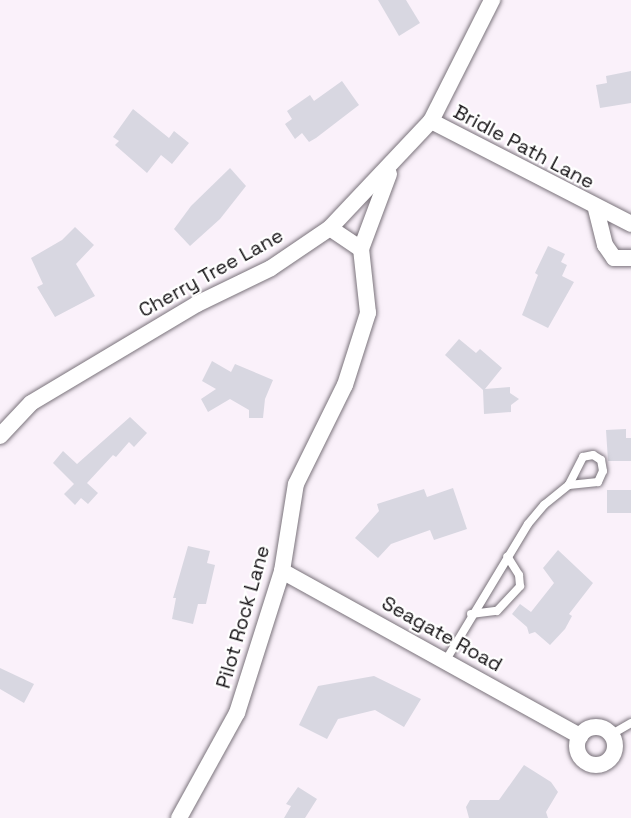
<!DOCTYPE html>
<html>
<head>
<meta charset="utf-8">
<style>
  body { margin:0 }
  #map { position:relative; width:631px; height:818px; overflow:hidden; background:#faf1fa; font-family:"Space Grotesk",sans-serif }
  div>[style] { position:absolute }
  .building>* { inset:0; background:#d8d7e1; transform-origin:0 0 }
  .roads { filter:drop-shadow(0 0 2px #7a737b) drop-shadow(0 0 2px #7a737b) }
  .service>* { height:8px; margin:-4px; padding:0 4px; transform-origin:4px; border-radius:4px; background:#fff }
  .minor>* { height:16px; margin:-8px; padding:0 8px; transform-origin:8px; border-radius:8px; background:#fff }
  .minor>.ring { margin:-8px; padding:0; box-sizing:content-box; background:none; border:16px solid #fff; border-radius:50% }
  span { translate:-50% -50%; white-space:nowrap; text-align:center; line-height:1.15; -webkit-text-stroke:4.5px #fff; paint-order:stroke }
  .street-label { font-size:20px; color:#141114 }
</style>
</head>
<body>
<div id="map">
  <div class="building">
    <div style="clip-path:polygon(378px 0,406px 0,420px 23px,399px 36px)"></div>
    <div style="clip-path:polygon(631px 71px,631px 103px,600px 108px,596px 85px,607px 83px,606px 76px)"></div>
    <div style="clip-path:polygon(342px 81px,359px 105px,316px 138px,309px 142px,302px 133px,295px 139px,285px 124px,292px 119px,287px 111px,310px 95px,314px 101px)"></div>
    <div style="clip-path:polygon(133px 109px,169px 138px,174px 131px,189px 143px,172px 164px,161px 155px,147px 173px,115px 145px,119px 141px,113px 137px)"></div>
    <div style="clip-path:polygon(230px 168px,246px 186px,220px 219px,190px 246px,174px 229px,191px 206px)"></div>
    <div style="clip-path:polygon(75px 227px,94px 245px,76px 264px,95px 296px,55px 317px,37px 287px,43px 284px,31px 258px,62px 240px)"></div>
    <div style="clip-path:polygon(548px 246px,565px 254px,561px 262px,567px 265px,562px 276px,574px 282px,548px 328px,522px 315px,538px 275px,535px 273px)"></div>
    <div style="clip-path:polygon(459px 339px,476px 353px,480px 349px,502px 368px,485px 389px,510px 387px,510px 393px,519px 399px,511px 405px,511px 412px,484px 414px,483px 390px,445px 355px)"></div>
    <div style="clip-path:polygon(212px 361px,231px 372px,235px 364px,273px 380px,265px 399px,263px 418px,249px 418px,249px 410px,230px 399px,208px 412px,201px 399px,216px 389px,202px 381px)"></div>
    <div style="clip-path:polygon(130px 417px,147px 433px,134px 447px,129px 442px,116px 457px,113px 455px,87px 483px,98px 493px,88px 504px,81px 498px,75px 505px,64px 494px,74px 484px,53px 463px,63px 451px,77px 464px)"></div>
    <div style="clip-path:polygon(626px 429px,626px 438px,631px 438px,631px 461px,608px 461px,606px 430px)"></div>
    <div style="clip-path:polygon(453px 488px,467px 529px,434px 540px,430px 530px,391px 544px,378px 558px,355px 538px,379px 511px,377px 504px,424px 489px,427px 497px)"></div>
    <div style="left:607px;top:490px;width:24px;height:23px"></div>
    <div style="clip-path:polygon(188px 546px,210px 551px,207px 563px,215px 565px,206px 604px,198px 604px,193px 624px,172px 619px,176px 598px,173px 598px)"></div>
    <div style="clip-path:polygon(558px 550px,593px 583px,569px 614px,572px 616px,565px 629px,550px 645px,535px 632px,529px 634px,527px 627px,512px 614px,520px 604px,531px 612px,554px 583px,543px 568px)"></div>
    <div style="clip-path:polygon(0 668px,34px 684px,24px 703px,0 689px)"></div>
    <div style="clip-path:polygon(374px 676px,421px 699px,404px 727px,375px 710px,338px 719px,327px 739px,299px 725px,318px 686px)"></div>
    <div style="clip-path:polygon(524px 765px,551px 782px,558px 792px,546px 812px,548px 818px,469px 818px,466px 807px,470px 800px,499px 800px)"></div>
    <div style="clip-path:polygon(298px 787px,317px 799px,305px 818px,284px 818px,291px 806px,286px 804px)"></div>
  </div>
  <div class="roads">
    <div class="service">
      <div style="left:471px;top:614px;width:26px;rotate:-7deg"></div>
      <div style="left:497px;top:611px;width:34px;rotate:-47deg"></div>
      <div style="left:520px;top:586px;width:11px;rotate:-95deg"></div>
      <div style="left:519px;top:575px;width:22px;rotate:-122deg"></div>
      <div style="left:446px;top:660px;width:159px;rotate:-58.9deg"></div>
      <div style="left:528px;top:524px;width:25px;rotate:-50deg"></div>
      <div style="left:544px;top:505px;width:32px;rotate:-39deg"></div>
      <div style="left:569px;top:485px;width:29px;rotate:-6deg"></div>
      <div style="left:598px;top:482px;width:12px;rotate:-66deg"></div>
      <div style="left:603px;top:471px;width:11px;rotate:-100deg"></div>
      <div style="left:601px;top:460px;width:9px;rotate:-148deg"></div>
      <div style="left:593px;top:455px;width:10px;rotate:169deg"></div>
      <div style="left:583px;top:457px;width:31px;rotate:117deg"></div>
      <div style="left:612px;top:734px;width:22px;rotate:-30deg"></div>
    </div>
    <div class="minor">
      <div style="left:431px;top:121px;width:225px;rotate:27.2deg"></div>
      <div style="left:596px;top:209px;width:37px;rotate:76deg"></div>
      <div style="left:605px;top:245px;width:16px;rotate:55deg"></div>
      <div style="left:614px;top:258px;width:17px"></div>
      <div style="left:361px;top:249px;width:80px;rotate:-69.5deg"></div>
      <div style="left:0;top:436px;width:45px;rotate:-46.8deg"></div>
      <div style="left:31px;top:403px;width:193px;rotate:-30.8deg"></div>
      <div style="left:197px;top:304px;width:82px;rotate:-25.9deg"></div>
      <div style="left:271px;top:268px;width:71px;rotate:-34.1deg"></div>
      <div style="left:330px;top:228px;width:147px;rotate:-46.7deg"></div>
      <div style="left:431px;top:121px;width:136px;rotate:-63.2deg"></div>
      <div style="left:282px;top:571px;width:341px;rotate:29deg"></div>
      <div class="ring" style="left:577px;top:727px;width:22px;height:22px"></div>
      <div style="left:179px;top:818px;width:120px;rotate:-61.1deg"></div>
      <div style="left:237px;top:713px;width:149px;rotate:-72.4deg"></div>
      <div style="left:282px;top:571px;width:88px;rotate:-80.9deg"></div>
      <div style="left:296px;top:484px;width:110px;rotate:-63.7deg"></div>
      <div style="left:345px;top:385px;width:76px;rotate:-72.3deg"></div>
      <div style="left:368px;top:313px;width:64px;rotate:-96.2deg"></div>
      <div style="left:361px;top:249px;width:37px;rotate:-146deg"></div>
    </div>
  </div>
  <div class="street-label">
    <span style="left:524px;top:147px;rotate:28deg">Bridle Path Lane</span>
    <span style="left:211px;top:273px;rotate:-29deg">Cherry Tree Lane</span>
    <span style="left:243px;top:617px;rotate:-74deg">Pilot Rock Lane</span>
    <span style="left:442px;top:634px;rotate:29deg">Seagate Road</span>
  </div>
</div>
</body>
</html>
